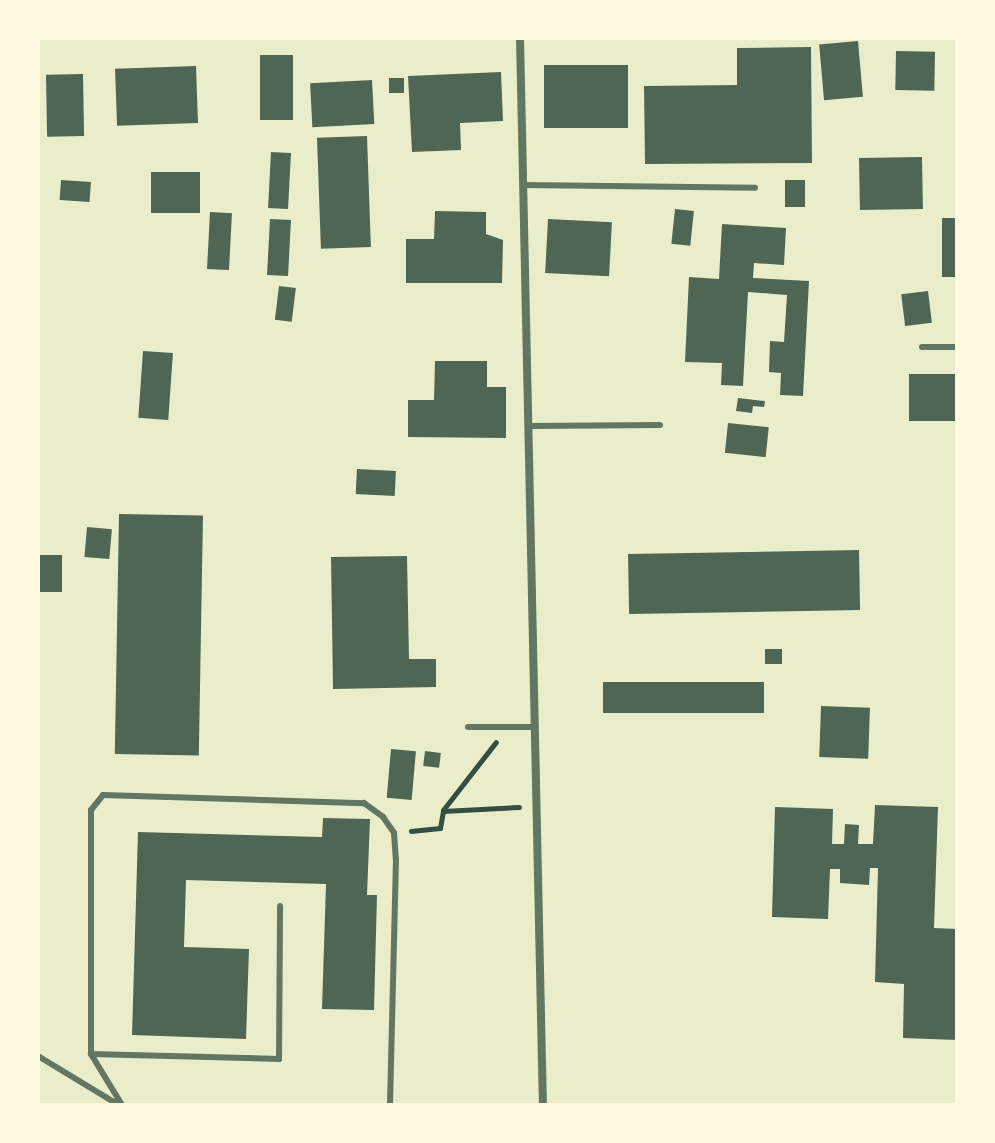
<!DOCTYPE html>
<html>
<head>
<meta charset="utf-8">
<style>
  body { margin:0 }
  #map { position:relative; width:995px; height:1143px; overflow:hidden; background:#e9edc9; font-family:"Noto Sans",sans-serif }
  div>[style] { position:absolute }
  .building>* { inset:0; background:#4f6655; transform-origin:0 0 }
  .path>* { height:5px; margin:-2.5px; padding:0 2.5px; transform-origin:2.5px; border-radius:2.5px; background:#344e41 }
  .service>* { height:6px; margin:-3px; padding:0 3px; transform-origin:3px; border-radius:3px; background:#617663 }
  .minor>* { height:8px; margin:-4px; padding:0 4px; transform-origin:4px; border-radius:4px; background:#617663 }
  span { translate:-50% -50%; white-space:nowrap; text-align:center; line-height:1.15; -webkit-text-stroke:6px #fefae0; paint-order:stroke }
  .frame { position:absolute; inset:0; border:40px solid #fefae0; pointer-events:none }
</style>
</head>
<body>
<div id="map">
  <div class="building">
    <div style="left:858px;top:41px;width:56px;height:39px;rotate:85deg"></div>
    <div style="clip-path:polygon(811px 47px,812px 163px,645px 164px,644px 86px,737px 85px,737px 48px)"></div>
    <div style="left:896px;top:51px;width:39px;height:39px;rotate:1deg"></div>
    <div style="left:260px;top:55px;width:33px;height:65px"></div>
    <div style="left:544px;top:65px;width:84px;height:63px"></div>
    <div style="left:196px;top:66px;width:57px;height:81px;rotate:88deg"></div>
    <div style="clip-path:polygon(501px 72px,503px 121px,460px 123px,461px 150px,412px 152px,408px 76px)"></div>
    <div style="left:83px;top:74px;width:62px;height:37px;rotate:89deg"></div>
    <div style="left:404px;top:78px;width:15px;height:15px;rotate:90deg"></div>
    <div style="left:372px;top:80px;width:44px;height:62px;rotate:87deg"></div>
    <div style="left:367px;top:136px;width:111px;height:50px;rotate:88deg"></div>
    <div style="left:271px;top:152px;width:20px;height:56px;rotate:3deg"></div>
    <div style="left:922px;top:157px;width:52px;height:63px;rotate:89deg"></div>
    <div style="left:151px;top:172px;width:49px;height:41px"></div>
    <div style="left:61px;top:180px;width:30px;height:20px;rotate:4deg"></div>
    <div style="left:785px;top:180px;width:20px;height:27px"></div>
    <div style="left:675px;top:209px;width:19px;height:35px;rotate:6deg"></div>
    <div style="clip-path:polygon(435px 211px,486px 212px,486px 234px,503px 240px,502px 283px,406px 283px,406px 239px,434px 239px)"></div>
    <div style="left:210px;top:212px;width:22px;height:57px;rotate:3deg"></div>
    <div style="left:942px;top:218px;width:15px;height:59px"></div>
    <div style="left:270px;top:219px;width:21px;height:56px;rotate:3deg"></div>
    <div style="left:548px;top:219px;width:64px;height:54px;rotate:3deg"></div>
    <div style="clip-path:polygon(722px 224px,786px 228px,784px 265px,754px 263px,753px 278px,809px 281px,803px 396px,780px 395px,781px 373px,769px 372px,770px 341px,784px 342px,787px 295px,748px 292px,743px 386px,721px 385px,722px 363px,685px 362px,689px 277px,719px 279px)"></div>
    <div style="left:279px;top:286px;width:17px;height:34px;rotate:7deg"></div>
    <div style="left:928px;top:291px;width:32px;height:27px;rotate:83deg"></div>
    <div style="left:143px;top:351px;width:30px;height:67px;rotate:4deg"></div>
    <div style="clip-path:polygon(435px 361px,487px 361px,487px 387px,506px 387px,506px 438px,408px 437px,408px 400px,434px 400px)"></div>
    <div style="left:957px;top:374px;width:47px;height:48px;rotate:90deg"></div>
    <div style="clip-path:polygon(738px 398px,765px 401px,764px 407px,753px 406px,752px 413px,736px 411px)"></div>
    <div style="left:728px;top:423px;width:41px;height:30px;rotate:6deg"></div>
    <div style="left:357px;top:469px;width:39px;height:25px;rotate:3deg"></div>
    <div style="left:119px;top:514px;width:84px;height:240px;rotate:1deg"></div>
    <div style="left:87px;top:527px;width:25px;height:30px;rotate:5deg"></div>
    <div style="left:859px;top:550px;width:60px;height:231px;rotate:89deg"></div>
    <div style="left:38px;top:555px;width:24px;height:37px"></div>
    <div style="clip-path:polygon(407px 556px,409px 659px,436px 659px,436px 687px,333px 689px,331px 557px)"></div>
    <div style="left:765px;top:649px;width:17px;height:15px"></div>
    <div style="left:603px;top:682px;width:161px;height:31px"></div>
    <div style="left:821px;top:706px;width:49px;height:51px;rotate:2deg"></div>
    <div style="left:391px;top:749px;width:25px;height:49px;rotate:5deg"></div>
    <div style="left:425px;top:751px;width:16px;height:15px;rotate:7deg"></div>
    <div style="clip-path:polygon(875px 805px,938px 807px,934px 928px,957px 929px,957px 1040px,903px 1038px,904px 984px,875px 982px,878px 868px,870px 868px,869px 885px,840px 883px,840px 869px,830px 869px,828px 919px,772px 917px,775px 807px,833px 809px,832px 844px,844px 844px,845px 824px,859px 825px,858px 844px,873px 844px)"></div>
    <div style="clip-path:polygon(323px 818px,370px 819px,367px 895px,377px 895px,374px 1010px,322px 1009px,326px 884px,186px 880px,184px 947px,249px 949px,246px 1039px,132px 1035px,138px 832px,322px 837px)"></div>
  </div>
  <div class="path">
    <div style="left:443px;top:810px;width:86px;rotate:-52.1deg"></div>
    <div style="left:411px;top:831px;width:29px;rotate:-6deg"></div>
    <div style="left:440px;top:828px;width:17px;rotate:-80deg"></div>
    <div style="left:443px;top:811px;width:76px;rotate:-3deg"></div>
  </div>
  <div class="service">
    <div style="left:523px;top:185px;width:232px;rotate:0.7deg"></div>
    <div style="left:922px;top:347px;width:35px"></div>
    <div style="left:528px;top:426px;width:132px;rotate:-0.4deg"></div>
    <div style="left:468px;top:727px;width:66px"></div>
    <div style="left:91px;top:1054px;width:188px;rotate:1.5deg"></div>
    <div style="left:279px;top:1059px;width:153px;rotate:-89.6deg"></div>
    <div style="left:38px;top:1056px;width:95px;rotate:31.2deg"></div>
    <div style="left:122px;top:1105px;width:60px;rotate:-121.3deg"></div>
    <div style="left:91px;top:1054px;width:244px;rotate:-90deg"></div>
    <div style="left:91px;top:810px;width:19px;rotate:-51deg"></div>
    <div style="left:103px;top:795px;width:261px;rotate:1.8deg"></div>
    <div style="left:364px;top:803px;width:24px;rotate:36deg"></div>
    <div style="left:383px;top:817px;width:19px;rotate:55deg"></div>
    <div style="left:394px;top:833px;width:26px;rotate:86deg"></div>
    <div style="left:396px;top:859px;width:246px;rotate:91.4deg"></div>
  </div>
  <div class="minor">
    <div style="left:520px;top:38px;width:1067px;rotate:88.77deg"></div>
  </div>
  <div class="frame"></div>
</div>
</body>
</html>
